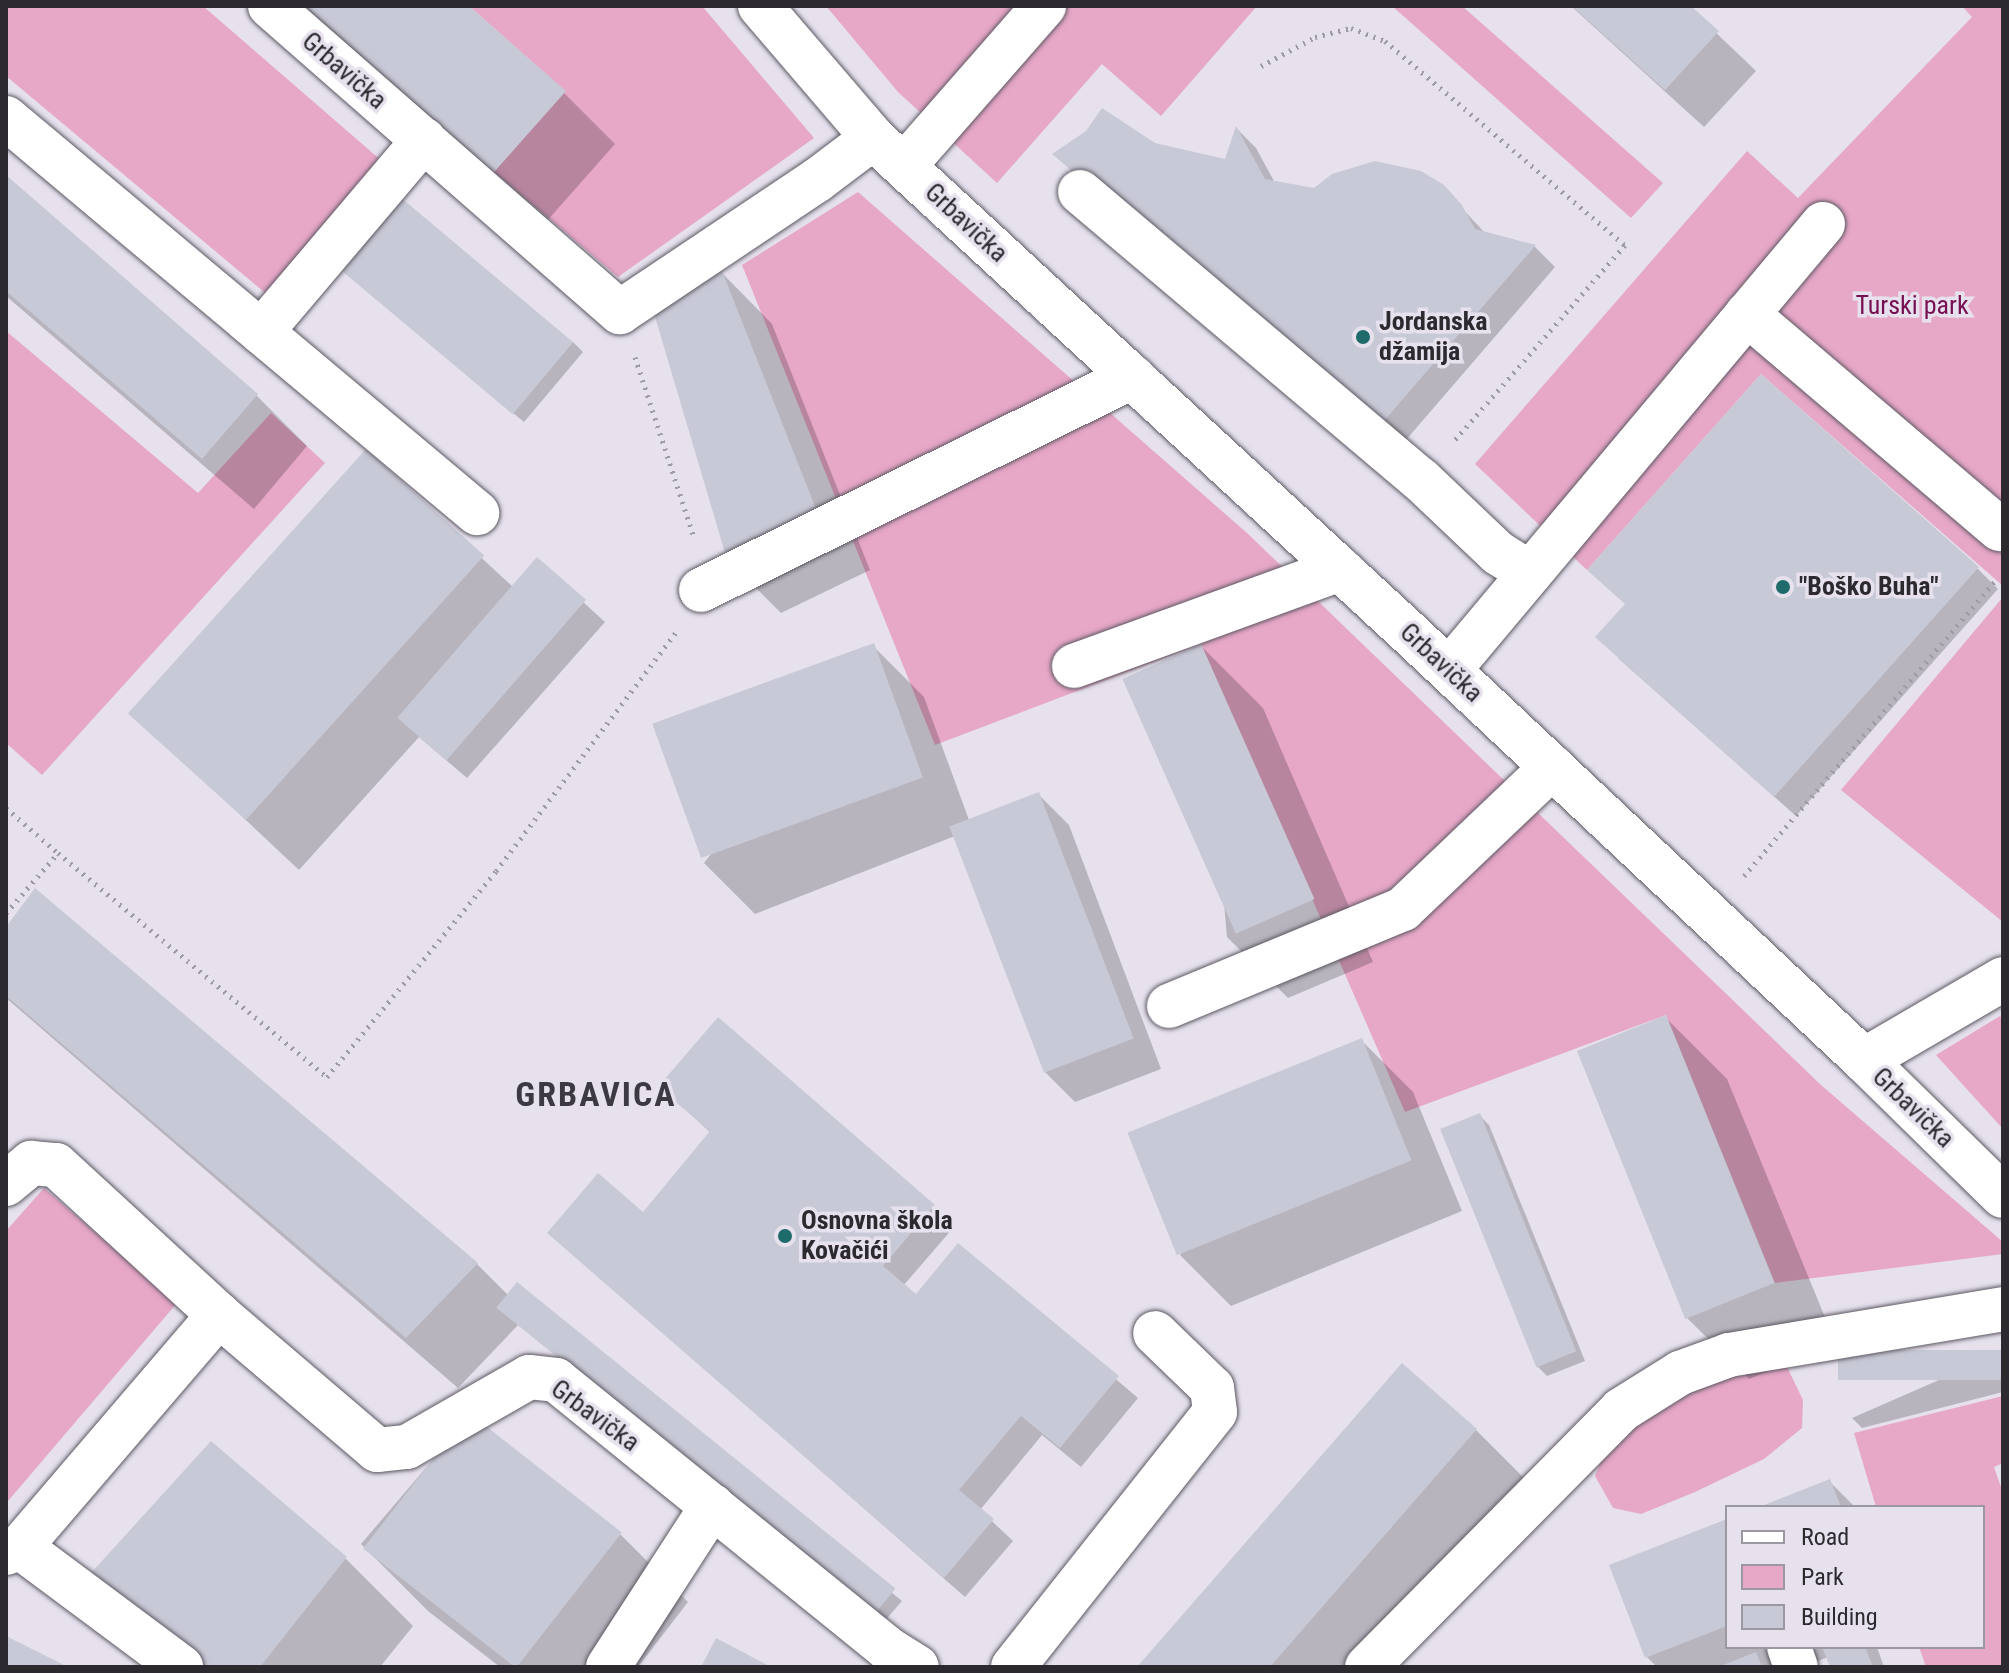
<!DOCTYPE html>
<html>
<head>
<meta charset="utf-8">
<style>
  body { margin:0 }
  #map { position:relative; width:2009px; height:1673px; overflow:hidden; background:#e6e1ed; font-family:"Roboto Condensed",sans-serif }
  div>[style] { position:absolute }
  .green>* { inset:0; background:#e7a7c7 }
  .shadow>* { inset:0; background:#0003 }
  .building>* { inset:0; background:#c8c9d6; transform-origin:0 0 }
  .path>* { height:5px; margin-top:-2.5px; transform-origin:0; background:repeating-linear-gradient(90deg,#9f9ba4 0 2px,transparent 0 8px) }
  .roads { filter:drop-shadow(0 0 2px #5d5963) drop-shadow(0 0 2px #5d5963) }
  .minor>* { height:44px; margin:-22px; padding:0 22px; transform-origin:22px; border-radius:22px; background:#fff }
  .dots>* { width:22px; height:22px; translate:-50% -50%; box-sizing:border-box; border:4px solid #e6e1ed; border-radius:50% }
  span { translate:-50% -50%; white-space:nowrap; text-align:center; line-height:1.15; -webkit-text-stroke:7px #e6e1ed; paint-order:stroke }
  .street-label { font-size:26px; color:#2c2a2f }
  .park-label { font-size:26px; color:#760e52 }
  .poi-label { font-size:26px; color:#2c2a2f; font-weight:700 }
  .left { translate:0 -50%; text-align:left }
  .district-label { font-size:34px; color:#3d3942; font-weight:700; letter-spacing:2px }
  .frame { position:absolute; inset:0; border:8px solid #2c2a2f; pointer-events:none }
  .legend { position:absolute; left:1725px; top:1505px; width:260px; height:144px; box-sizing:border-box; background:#e6e1ed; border:2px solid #9c98a1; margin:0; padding:10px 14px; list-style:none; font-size:24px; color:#2c2a2f }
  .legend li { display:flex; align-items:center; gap:16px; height:40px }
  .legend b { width:40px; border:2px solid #9c98a1 }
</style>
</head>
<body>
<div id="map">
  <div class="green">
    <div style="clip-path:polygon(6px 6px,203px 6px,383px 162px,270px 297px,6px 76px)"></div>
    <div style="clip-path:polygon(469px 6px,702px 6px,814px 138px,618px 277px,494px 172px,565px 91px)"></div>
    <div style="clip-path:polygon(826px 6px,1257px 6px,1161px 116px,1102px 64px,997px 183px,898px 92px)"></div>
    <div style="clip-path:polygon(1392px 6px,1462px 6px,1663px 183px,1631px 218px)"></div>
    <div style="clip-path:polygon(1962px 6px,2003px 6px,2003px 586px,1761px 374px,1587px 570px,1475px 464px,1747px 151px,1798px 198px,1972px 17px)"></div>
    <div style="clip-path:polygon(858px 192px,1247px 533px,1821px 1085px,2003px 1242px,2003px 1254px,1775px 1283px,1666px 1015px,1405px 1112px,1201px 644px,935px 745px,742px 265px)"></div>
    <div style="clip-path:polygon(6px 331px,198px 493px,271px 413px,325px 463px,42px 775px,6px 743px)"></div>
    <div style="clip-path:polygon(2003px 597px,2003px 922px,1841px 790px)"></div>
    <div style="clip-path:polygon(2000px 1016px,2003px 1020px,2003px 1129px,1936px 1055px)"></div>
    <div style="clip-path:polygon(44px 1188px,177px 1303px,8px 1501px,6px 1231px)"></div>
    <div style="clip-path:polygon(1751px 1366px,1787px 1367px,1803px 1400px,1802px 1428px,1764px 1459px,1695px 1492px,1641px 1514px,1613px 1508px,1595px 1476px,1611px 1438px,1653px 1410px)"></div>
    <div style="clip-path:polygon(2003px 1396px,2003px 1463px,1994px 1467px,2003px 1493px,2003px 1667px,1926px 1667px,1919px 1647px,1983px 1647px,1983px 1507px,1876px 1507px,1854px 1433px)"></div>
  </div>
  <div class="shadow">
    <div style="clip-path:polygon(302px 6px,466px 6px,564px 93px,615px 144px,546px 222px)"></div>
    <div style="clip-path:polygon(1571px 6px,1688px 6px,1756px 71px,1704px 127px)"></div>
    <div style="clip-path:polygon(1237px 129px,1256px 148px,1275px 183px,1315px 190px,1333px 175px,1375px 163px,1442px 187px,1486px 234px,1535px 247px,1555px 267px,1399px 448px,1055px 154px,1154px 145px,1227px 161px)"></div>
    <div style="clip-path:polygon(6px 178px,256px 395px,307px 446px,254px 509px,6px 296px)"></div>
    <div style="clip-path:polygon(340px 269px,573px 342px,583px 352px,524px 422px)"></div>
    <div style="clip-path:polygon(722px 273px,772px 324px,870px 570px,781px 613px,730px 562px)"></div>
    <div style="clip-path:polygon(366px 451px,513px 587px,537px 560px,605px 622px,467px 778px,419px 737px,299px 870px,132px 713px)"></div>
    <div style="clip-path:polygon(1977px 568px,1998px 589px,1796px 816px,1618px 658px)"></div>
    <div style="clip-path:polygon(873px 646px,924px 697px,969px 820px,1038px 794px,1069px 825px,1161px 1069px,1075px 1102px,1045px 1072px,955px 836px,755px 914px,704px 863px)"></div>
    <div style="clip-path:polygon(1201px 646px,1263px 708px,1373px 962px,1288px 998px,1227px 937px)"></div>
    <div style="clip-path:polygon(6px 930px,477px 1264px,508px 1295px,517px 1284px,902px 1601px,882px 1624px,519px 1324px,458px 1388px,6px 998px)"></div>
    <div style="clip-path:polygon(1666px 1018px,1727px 1079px,1836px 1344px,1749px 1379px,1687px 1318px)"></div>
    <div style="clip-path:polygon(1362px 1041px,1413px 1092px,1462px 1211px,1231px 1306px,1180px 1255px)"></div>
    <div style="clip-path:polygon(661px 1087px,933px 1207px,954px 1227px,903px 1286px,917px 1297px,959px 1246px,1138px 1398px,1081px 1467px,1042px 1435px,980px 1510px,1013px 1541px,965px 1597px,550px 1233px,643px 1215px,711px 1133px)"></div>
    <div style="clip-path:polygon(1479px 1115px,1489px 1125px,1585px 1361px,1547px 1376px,1537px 1366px)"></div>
    <div style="clip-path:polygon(2003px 1352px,2003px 1392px,1862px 1428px,1852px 1418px)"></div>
    <div style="clip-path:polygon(1402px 1366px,1476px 1430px,1527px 1481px,1365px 1667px,1140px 1667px)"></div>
    <div style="clip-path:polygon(470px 1416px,621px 1535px,688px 1602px,638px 1667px,500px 1667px,428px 1611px,361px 1544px)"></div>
    <div style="clip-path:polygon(212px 1444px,346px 1559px,413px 1626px,380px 1667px,193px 1667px)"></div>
    <div style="clip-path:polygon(1829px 1481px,1855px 1507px,1764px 1507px)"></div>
    <div style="clip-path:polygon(1727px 1521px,1727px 1647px,1877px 1647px,1884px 1667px,1832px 1667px,1828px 1657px,1802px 1667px,1657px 1667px,1647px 1657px)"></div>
  </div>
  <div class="building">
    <div style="clip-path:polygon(306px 6px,469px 6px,566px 91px,494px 172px)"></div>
    <div style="clip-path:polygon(1572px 6px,1691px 6px,1719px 31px,1665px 90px)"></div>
    <div style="clip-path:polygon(1102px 108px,1155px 143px,1225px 159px,1236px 126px,1265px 179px,1314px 188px,1332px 174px,1375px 161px,1421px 171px,1444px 185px,1462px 205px,1475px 229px,1536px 245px,1377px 429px,1052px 154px,1086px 131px)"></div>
    <div style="clip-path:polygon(6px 175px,258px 394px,202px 459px,6px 291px)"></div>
    <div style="left:387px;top:186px;width:243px;height:94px;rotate:40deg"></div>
    <div style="clip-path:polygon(722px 271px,820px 519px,728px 563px,653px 310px)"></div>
    <div style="clip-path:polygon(1761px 374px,1979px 567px,1774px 797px,1595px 637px,1625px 604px,1587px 570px)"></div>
    <div style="left:366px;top:449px;width:159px;height:356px;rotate:42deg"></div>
    <div style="left:537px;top:557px;width:65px;height:213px;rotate:41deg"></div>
    <div style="left:874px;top:643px;width:143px;height:236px;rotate:70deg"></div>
    <div style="left:1201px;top:644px;width:279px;height:86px;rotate:66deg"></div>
    <div style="left:1039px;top:792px;width:264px;height:96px;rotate:69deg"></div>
    <div style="clip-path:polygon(35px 888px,478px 1263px,406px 1338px,6px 996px,6px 927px)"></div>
    <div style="left:1666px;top:1015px;width:289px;height:96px;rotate:68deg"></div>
    <div style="clip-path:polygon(718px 1017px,935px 1205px,883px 1266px,916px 1294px,958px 1243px,1119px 1376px,1060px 1448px,1021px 1416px,959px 1490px,994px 1519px,944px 1578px,547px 1233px,598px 1173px,643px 1212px,710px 1131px,658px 1087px)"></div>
    <div style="left:1362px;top:1038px;width:132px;height:253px;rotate:68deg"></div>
    <div style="left:1480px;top:1113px;width:257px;height:43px;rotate:68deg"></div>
    <div style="left:517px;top:1282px;width:487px;height:33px;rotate:39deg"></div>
    <div style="left:2003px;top:1350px;width:30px;height:165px;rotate:90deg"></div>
    <div style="clip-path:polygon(1402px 1363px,1477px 1429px,1270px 1667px,1137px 1667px)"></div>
    <div style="left:469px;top:1413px;width:194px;height:172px;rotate:38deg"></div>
    <div style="clip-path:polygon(211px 1441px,347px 1557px,260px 1667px,200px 1667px,92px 1572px)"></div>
    <div style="clip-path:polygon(1830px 1479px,1841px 1507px,1759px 1507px)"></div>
    <div style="clip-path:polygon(1727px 1519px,1727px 1626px,1645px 1658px,1609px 1565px)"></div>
    <div style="clip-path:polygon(6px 1636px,68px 1667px,6px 1667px)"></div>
    <div style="clip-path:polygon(716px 1638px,771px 1667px,701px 1667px)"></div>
    <div style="clip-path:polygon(1822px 1647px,1865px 1647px,1873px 1667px,1830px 1667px)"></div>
    <div style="clip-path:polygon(1756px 1652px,1762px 1667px,1718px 1667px)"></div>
  </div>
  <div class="path">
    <div style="left:1261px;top:66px;width:61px;rotate:-28.2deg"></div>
    <div style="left:1315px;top:37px;width:37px;rotate:-14deg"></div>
    <div style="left:1351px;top:28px;width:36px;rotate:21deg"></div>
    <div style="left:1385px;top:41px;width:315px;rotate:40.4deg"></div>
    <div style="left:1625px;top:245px;width:263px;rotate:131.1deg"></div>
    <div style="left:635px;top:357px;width:190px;rotate:71.9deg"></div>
    <div style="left:6px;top:808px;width:69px;rotate:40.9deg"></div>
    <div style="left:1744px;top:876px;width:390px;rotate:-49.6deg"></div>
    <div style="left:6px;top:913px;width:79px;rotate:-49.1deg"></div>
    <div style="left:58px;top:853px;width:350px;rotate:39.8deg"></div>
    <div style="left:327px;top:1077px;width:266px;rotate:-50.6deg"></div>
    <div style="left:496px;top:871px;width:299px;rotate:-53deg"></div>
  </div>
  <div class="roads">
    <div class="minor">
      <div style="left:270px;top:6px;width:465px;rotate:41.2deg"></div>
      <div style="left:620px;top:312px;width:236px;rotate:-33.8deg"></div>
      <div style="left:816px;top:181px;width:71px;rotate:-37deg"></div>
      <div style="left:760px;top:6px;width:174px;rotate:49.4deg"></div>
      <div style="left:873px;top:138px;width:728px;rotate:42.72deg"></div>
      <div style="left:1408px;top:632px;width:625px;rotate:43.19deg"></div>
      <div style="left:1864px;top:1060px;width:194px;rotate:44.4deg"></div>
      <div style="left:6px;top:118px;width:615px;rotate:39.98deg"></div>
      <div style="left:904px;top:166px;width:213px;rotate:-48.8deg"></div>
      <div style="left:1080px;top:192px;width:445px;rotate:40.2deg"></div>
      <div style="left:1420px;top:479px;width:108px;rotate:43.5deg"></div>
      <div style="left:1498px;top:553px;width:38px;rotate:32deg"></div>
      <div style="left:1747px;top:314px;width:332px;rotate:40.4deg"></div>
      <div style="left:261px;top:332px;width:252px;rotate:-49.7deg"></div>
      <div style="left:701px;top:590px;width:481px;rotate:-26.3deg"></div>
      <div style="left:1074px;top:666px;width:283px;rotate:-20deg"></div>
      <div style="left:1449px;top:670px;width:582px;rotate:-50.02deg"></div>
      <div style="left:1169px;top:1006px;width:253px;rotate:-22.5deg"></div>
      <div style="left:1403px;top:909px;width:206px;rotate:-43.6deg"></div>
      <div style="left:1864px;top:1060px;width:161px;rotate:-30.2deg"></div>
      <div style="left:6px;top:1184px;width:33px;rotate:-40deg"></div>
      <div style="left:31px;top:1163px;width:25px;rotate:5deg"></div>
      <div style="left:56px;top:1165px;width:222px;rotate:42.6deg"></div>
      <div style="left:219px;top:1315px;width:208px;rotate:40.5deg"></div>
      <div style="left:377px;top:1450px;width:30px;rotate:-6deg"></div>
      <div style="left:407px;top:1447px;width:141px;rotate:-29.8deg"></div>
      <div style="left:529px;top:1377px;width:27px;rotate:6deg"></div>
      <div style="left:556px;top:1380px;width:427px;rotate:39deg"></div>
      <div style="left:888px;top:1649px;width:34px;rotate:32deg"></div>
      <div style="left:20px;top:1547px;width:201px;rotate:36.7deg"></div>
      <div style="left:6px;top:1553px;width:15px;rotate:-23deg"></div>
      <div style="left:20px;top:1547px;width:306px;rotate:-49.4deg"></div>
      <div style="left:1789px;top:1647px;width:21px;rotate:71deg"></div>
      <div style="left:608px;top:1667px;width:192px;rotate:-57.1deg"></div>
      <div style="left:1013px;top:1667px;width:325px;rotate:-51.6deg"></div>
      <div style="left:1215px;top:1412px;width:24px;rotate:-97deg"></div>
      <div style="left:1212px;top:1388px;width:79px;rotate:-136deg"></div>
      <div style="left:1367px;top:1667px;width:361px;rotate:-45.3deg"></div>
      <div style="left:1621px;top:1410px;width:70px;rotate:-32.1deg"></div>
      <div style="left:1680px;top:1373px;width:52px;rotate:-20.2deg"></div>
      <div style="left:1729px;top:1355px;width:278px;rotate:-9.5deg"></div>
    </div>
  </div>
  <div class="dots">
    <div style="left:1363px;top:337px;background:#1f6b6b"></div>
    <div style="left:1783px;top:587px;background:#1f6b6b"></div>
    <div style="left:785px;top:1236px;background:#1f6b6b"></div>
  </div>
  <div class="street-label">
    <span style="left:344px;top:71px;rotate:41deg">Grbavička</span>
    <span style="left:966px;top:223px;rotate:43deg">Grbavička</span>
    <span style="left:1441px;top:663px;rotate:43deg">Grbavička</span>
    <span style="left:1913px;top:1108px;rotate:44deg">Grbavička</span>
    <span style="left:595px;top:1416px;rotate:36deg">Grbavička</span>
  </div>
  <div class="park-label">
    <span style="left:1912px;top:306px">Turski park</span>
  </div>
  <div class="poi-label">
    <span class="left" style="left:1379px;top:337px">Jordanska<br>džamija</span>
    <span class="left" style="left:1799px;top:587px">"Boško Buha"</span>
    <span class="left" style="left:801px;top:1236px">Osnovna škola<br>Kovačići</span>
  </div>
  <div class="district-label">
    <span style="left:596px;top:1095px">GRBAVICA</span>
  </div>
  <div class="frame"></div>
  <ul class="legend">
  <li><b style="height:10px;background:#fff"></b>Road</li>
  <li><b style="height:22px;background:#e7a7c7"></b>Park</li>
  <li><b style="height:22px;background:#c8c9d6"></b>Building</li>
  </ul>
</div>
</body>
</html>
